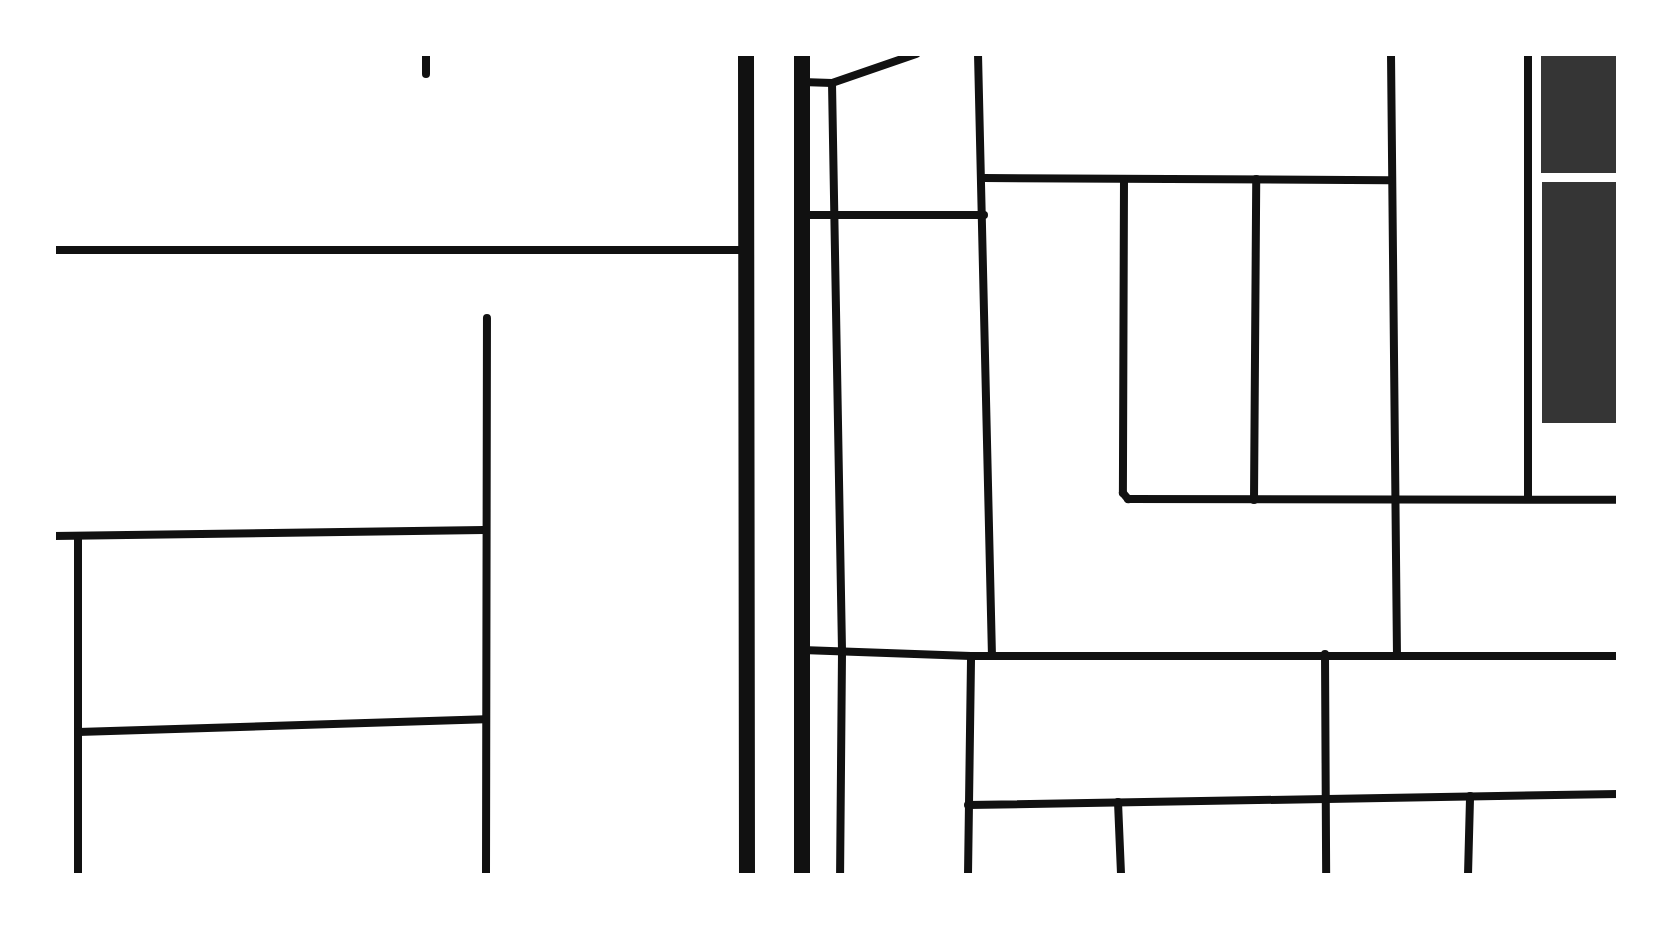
<!DOCTYPE html>
<html>
<head>
<meta charset="utf-8">
<style>
  body { margin:0 }
  #map { position:relative; width:1672px; height:929px; overflow:hidden; background:#fff; font-family:Cabin,sans-serif }
  div>[style] { position:absolute }
  .building>* { inset:0; background:#353535; transform-origin:0 0 }
  .minor>* { height:8px; margin:-4px; padding:0 4px; transform-origin:4px; border-radius:4px; background:#111 }
  .secondary>* { height:16px; margin:-8px; padding:0 8px; transform-origin:8px; border-radius:8px; background:#111 }
  span { translate:-50% -50%; white-space:nowrap; text-align:center; line-height:1.15; -webkit-text-stroke:6px #fff; paint-order:stroke }
  .frame { position:absolute; inset:0; border:56px solid #fff; pointer-events:none }
</style>
</head>
<body>
<div id="map">
  <div class="building">
    <div style="left:1618px;top:56px;width:117px;height:77px;rotate:90deg"></div>
    <div style="left:1542px;top:182px;width:76px;height:241px"></div>
  </div>
  <div class="minor">
    <div style="left:426px;top:54px;width:20px;rotate:90deg"></div>
    <div style="left:978px;top:54px;width:601px;rotate:88.67deg"></div>
    <div style="left:1391px;top:54px;width:600px;rotate:89.43deg"></div>
    <div style="left:802px;top:82px;width:30px;rotate:2deg"></div>
    <div style="left:832px;top:83px;width:89px;rotate:-19deg"></div>
    <div style="left:832px;top:83px;width:570px;rotate:88.99deg"></div>
    <div style="left:842px;top:653px;width:222px;rotate:90.5deg"></div>
    <div style="left:983px;top:178px;width:406px;rotate:0.3deg"></div>
    <div style="left:1124px;top:179px;width:314px;rotate:90.2deg"></div>
    <div style="left:1123px;top:493px;width:8px;rotate:50deg"></div>
    <div style="left:1128px;top:499px;width:490px;rotate:0.1deg"></div>
    <div style="left:803px;top:215px;width:181px"></div>
    <div style="left:54px;top:250px;width:692px"></div>
    <div style="left:1528px;top:497px;width:443px;rotate:-90deg"></div>
    <div style="left:1254px;top:500px;width:321px;rotate:-89.6deg"></div>
    <div style="left:54px;top:536px;width:430px;rotate:-0.8deg"></div>
    <div style="left:78px;top:536px;width:339px;rotate:90deg"></div>
    <div style="left:802px;top:650px;width:169px;rotate:2deg"></div>
    <div style="left:971px;top:656px;width:647px"></div>
    <div style="left:1325px;top:654px;width:221px;rotate:89.7deg"></div>
    <div style="left:78px;top:732px;width:407px;rotate:-1.8deg"></div>
    <div style="left:1118px;top:802px;width:73px;rotate:87.6deg"></div>
    <div style="left:968px;top:805px;width:650px;rotate:-0.97deg"></div>
    <div style="left:486px;top:875px;width:557px;rotate:-89.9deg"></div>
    <div style="left:968px;top:875px;width:219px;rotate:-89.2deg"></div>
    <div style="left:1468px;top:875px;width:79px;rotate:-88.5deg"></div>
  </div>
  <div class="secondary">
    <div style="left:746px;top:54px;width:821px;rotate:89.93deg"></div>
    <div style="left:802px;top:54px;width:821px;rotate:90deg"></div>
  </div>
  <div class="frame"></div>
</div>
</body>
</html>
